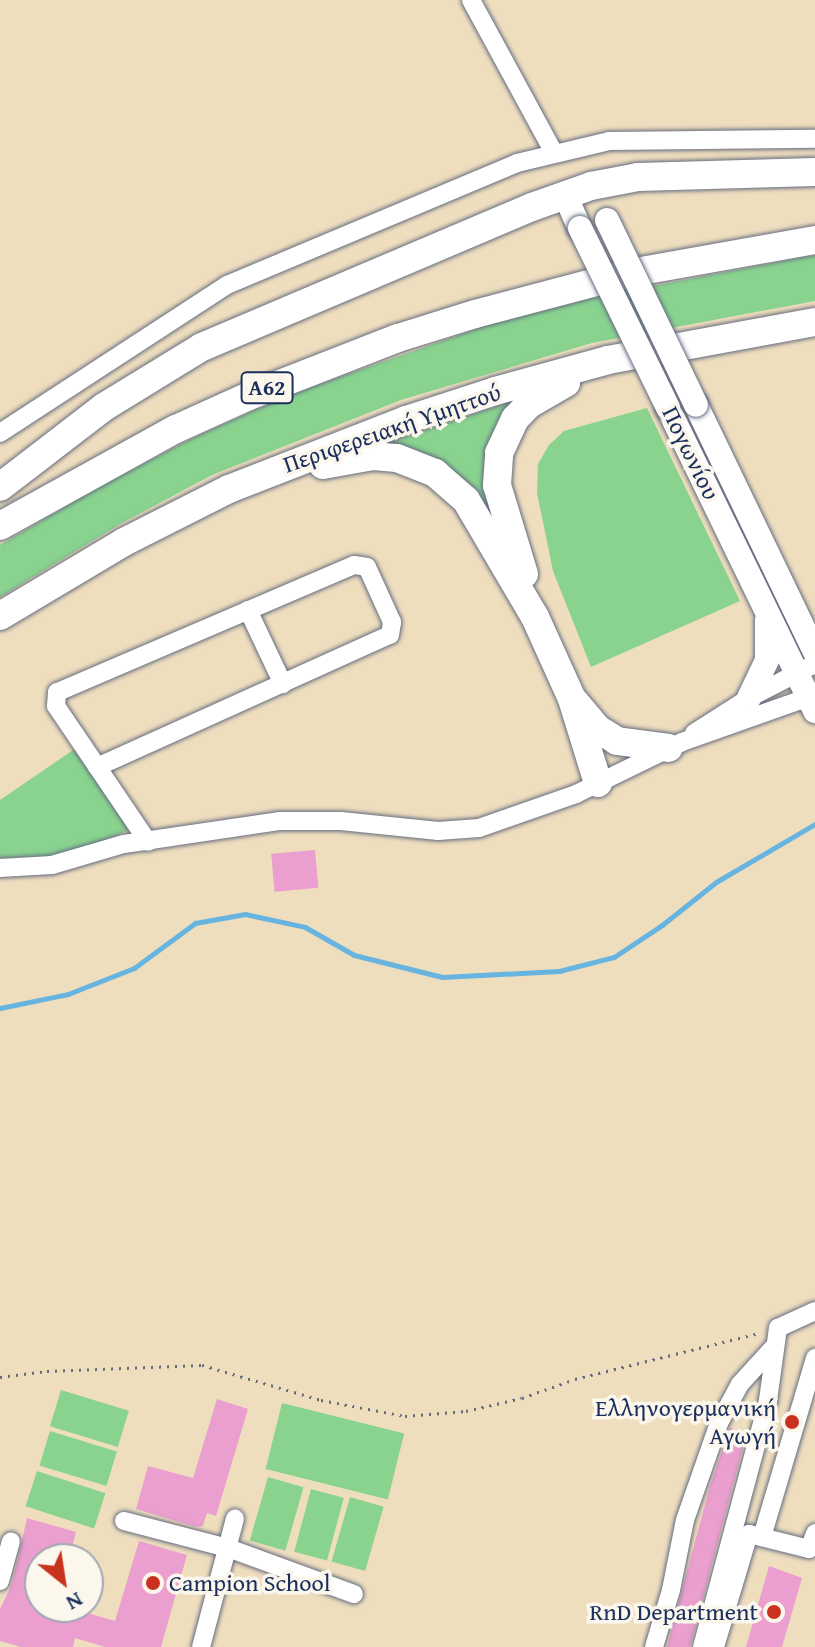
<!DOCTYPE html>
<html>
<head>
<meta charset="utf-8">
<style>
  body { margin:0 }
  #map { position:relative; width:815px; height:1647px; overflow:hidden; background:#efdebe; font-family:"Gentium Book Plus",serif }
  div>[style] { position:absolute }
  .green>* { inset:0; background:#89d38f; transform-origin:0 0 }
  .stream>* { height:5px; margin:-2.5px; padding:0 2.5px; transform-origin:2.5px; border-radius:2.5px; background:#67b4e1 }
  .building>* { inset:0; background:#ea9fcf; transform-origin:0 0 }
  .path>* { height:3px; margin-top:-1.5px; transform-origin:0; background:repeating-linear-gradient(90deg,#656c80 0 2px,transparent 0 8px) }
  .roads { filter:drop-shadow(0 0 2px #656c80) drop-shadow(0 0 2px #656c80) }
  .minor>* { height:18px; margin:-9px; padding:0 9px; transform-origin:9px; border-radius:9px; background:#fff }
  .major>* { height:24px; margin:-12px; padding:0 12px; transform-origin:12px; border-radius:12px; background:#fff }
  .highway>* { height:28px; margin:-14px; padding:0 14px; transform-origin:14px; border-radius:14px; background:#fff }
  .bridges { filter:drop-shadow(0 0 2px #656c80) drop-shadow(0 0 2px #656c80) }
  .major-bridge>* { height:24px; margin:-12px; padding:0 12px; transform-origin:12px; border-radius:12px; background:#fff }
  .dots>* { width:22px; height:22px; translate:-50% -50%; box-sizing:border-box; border:4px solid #fbf7ec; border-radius:50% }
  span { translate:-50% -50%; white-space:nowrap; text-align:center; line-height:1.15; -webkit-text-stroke:7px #fbf7ec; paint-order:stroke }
  .shield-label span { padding:2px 6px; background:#fbf7ec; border:2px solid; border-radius:6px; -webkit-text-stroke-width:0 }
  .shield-label { font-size:22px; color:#1b2f5e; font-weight:700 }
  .street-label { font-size:24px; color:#1b2f5e }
  .poi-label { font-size:24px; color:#1b2f5e }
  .right { translate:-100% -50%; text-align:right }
  .left { translate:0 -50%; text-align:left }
  .north { position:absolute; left:24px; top:1543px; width:80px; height:80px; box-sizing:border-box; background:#fbf7ec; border:2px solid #a1a7b3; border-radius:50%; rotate:150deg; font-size:22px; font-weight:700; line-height:32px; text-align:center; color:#1b2f5e }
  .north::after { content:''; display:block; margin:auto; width:28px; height:36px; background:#c8321e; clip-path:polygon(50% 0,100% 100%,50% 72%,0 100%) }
</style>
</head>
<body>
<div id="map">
  <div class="green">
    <div style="clip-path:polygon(815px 255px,815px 301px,592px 343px,401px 400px,212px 475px,120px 524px,0 597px,0 545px,99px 487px,193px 438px,289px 395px,482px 327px,580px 300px)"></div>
    <div style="clip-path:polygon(528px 396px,494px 504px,492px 523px,375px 447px)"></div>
    <div style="clip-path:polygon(647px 408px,740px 601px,591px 667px,553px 571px,537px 493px,538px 464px,549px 445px,564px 431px)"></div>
    <div style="clip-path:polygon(79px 746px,129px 830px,64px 857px,0 858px,0 800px)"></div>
    <div style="left:61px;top:1390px;width:71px;height:38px;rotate:17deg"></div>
    <div style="left:282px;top:1403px;width:126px;height:68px;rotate:14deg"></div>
    <div style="left:50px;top:1431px;width:70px;height:36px;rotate:17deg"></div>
    <div style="left:37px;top:1471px;width:72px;height:37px;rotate:18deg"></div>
    <div style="left:268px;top:1477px;width:37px;height:66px;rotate:16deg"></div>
    <div style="left:311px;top:1489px;width:34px;height:65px;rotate:15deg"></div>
    <div style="left:350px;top:1497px;width:35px;height:67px;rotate:16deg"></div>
  </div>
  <div class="stream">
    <div style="left:0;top:1008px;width:69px;rotate:-11.6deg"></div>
    <div style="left:68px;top:994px;width:71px;rotate:-21.5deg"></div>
    <div style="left:134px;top:968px;width:76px;rotate:-36.4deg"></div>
    <div style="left:195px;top:923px;width:51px;rotate:-10.2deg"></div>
    <div style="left:245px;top:914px;width:61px;rotate:12.2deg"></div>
    <div style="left:305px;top:927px;width:56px;rotate:29.7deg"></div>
    <div style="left:354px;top:955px;width:91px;rotate:14deg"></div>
    <div style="left:442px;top:977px;width:117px;rotate:-2.9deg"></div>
    <div style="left:559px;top:971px;width:57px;rotate:-14.3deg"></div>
    <div style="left:614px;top:957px;width:58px;rotate:-33.7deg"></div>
    <div style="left:662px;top:925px;width:69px;rotate:-38.5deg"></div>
    <div style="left:716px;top:882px;width:115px;rotate:-30.4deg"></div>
  </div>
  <div class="building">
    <div style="left:315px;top:850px;width:38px;height:44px;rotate:85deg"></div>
    <div style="clip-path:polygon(217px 1399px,248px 1409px,216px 1516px,207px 1513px,203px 1526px,196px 1527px,136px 1509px,148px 1466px,193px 1478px)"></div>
    <div style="clip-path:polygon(730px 1428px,747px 1432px,690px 1647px,667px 1647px,710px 1486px)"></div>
    <div style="clip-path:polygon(27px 1518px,76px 1532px,69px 1559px,40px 1559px,40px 1607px,67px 1607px,115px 1621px,139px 1541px,187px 1555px,161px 1647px,105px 1647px,75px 1638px,73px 1647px,21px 1647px,0 1641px,0 1609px,12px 1584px)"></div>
    <div style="clip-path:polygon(769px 1566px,802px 1578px,782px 1647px,746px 1647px)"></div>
  </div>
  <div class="path">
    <div style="left:0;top:1377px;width:47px;rotate:-7.3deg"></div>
    <div style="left:47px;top:1371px;width:155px;rotate:-2.2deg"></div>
    <div style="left:202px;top:1365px;width:124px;rotate:16.4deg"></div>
    <div style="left:321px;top:1400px;width:86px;rotate:10.8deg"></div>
    <div style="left:405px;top:1416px;width:61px;rotate:-4.7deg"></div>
    <div style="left:466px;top:1411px;width:57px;rotate:-13.1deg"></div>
    <div style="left:522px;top:1398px;width:56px;rotate:-19.7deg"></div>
    <div style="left:575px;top:1379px;width:190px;rotate:-14deg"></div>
  </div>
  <div class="roads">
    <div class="minor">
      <div style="left:471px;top:0;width:174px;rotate:61.5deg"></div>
      <div style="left:0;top:433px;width:271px;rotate:-33.1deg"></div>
      <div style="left:227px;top:285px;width:315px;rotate:-22.8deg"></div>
      <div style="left:517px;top:163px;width:95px;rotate:-13.4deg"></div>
      <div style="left:609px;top:141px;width:206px;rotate:-0.6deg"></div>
      <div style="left:248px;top:610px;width:82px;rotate:64.7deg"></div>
      <div style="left:694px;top:733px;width:65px;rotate:-32.5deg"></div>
      <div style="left:749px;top:698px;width:74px;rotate:-27.3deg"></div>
      <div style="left:97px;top:767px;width:321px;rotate:-24.3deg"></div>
      <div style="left:390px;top:635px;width:13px;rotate:-81deg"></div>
      <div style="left:392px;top:622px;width:60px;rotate:-114.4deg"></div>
      <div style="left:367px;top:567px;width:13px;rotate:-171deg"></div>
      <div style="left:354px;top:565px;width:323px;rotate:156.8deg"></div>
      <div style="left:57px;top:692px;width:14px;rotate:94deg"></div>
      <div style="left:56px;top:706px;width:164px;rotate:55.9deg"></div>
      <div style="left:0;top:868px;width:52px;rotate:-3.3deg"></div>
      <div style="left:52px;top:865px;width:75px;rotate:-16.3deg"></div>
      <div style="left:124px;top:844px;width:158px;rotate:-8.4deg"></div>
      <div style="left:280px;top:821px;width:61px"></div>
      <div style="left:341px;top:821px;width:98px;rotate:5.9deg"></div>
      <div style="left:438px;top:831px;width:41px;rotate:-4.2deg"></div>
      <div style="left:479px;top:828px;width:103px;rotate:-19.3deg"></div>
      <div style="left:576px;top:794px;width:118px;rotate:-26.1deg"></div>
      <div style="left:682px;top:742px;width:141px;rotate:-19.5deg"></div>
      <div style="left:124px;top:1521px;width:107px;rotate:14.6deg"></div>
      <div style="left:228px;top:1548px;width:134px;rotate:20.1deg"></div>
      <div style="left:762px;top:1537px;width:187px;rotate:-73.5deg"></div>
      <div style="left:0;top:1581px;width:41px;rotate:-74.6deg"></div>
      <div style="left:201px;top:1647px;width:133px;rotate:-75.2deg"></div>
      <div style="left:654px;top:1647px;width:59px;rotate:-73.4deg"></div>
      <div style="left:671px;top:1590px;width:71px;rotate:-78.7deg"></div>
      <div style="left:685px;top:1520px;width:103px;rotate:-70.7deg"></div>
      <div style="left:719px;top:1423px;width:44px;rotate:-61.7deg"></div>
      <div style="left:740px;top:1384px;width:49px;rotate:-47.5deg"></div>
      <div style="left:702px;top:1647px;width:256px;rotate:-75deg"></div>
      <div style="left:768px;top:1400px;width:73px;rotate:-82.1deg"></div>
      <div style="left:778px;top:1328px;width:41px;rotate:-24.7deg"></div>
      <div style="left:715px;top:1647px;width:118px;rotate:-73.3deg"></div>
      <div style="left:749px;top:1534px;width:62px;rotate:14deg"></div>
      <div style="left:809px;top:1549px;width:17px;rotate:-69deg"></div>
    </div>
    <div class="major">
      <div style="left:565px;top:195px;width:36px;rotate:66deg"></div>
      <div style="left:696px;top:405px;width:274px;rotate:64.3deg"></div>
      <div style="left:668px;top:408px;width:337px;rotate:64.1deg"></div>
      <div style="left:749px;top:698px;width:42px;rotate:-64.7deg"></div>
      <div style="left:767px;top:660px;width:40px;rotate:-90deg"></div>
    </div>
    <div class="highway">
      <div style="left:323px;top:465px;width:51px;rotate:-10.2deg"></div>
      <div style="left:373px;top:456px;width:24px;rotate:5deg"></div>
      <div style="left:397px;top:458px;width:41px;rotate:21.5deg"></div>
      <div style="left:435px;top:473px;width:41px;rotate:41.1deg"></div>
      <div style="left:466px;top:500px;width:136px;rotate:59.5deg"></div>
      <div style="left:535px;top:617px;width:90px;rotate:65.7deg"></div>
      <div style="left:572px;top:699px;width:88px;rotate:72.8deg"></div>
      <div style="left:0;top:487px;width:131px;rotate:-37.6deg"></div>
      <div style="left:104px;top:407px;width:115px;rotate:-31.5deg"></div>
      <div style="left:202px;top:347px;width:358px;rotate:-23deg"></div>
      <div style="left:532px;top:207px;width:63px;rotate:-19.6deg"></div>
      <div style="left:591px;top:186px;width:48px;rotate:-10.8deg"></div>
      <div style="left:638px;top:177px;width:177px;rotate:-1.6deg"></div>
      <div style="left:0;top:526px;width:201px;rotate:-28.9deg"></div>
      <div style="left:176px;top:429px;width:80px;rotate:-24.3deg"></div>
      <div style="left:249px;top:396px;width:160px;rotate:-21.3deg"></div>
      <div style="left:398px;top:338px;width:81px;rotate:-17.3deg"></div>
      <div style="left:475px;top:314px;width:160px;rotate:-14.8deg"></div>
      <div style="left:630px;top:273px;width:188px;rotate:-10.1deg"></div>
      <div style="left:524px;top:574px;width:93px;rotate:-106.9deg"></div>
      <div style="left:497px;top:485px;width:32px;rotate:-86deg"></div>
      <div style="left:499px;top:453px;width:38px;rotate:-65deg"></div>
      <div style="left:515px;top:419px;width:19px;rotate:-47deg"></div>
      <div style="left:528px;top:405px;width:44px;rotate:-30.1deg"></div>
      <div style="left:0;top:616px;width:144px;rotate:-30.8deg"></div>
      <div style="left:124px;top:542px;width:118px;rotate:-26.8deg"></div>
      <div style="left:229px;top:489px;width:190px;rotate:-21.3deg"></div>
      <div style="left:406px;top:420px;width:94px;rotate:-18deg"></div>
      <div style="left:495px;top:391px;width:117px;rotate:-15.3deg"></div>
      <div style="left:608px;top:360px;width:210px;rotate:-10.4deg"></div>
      <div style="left:575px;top:702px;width:35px;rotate:50deg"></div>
      <div style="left:598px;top:729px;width:22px;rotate:32deg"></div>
      <div style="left:617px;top:741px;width:52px;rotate:7.7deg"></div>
    </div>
  </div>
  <div class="bridges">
    <div class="major-bridge">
      <div style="left:607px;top:220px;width:205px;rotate:64.3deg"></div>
      <div style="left:580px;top:228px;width:200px;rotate:63.9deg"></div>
    </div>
  </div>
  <div class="dots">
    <div style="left:792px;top:1422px;background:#c8321e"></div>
    <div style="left:153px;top:1583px;background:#c8321e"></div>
    <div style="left:774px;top:1612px;background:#c8321e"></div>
  </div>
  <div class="shield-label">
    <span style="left:267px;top:388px">Α62</span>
  </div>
  <div class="street-label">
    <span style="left:392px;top:428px;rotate:-19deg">Περιφερειακή Υμηττού</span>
    <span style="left:691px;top:453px;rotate:64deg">Πογωνίου</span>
  </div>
  <div class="poi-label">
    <span class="right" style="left:776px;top:1422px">Ελληνογερμανική<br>Αγωγή</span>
    <span class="left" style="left:169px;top:1583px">Campion School</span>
    <span class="right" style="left:758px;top:1612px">RnD Department</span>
  </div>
  <div class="north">N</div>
</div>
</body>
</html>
